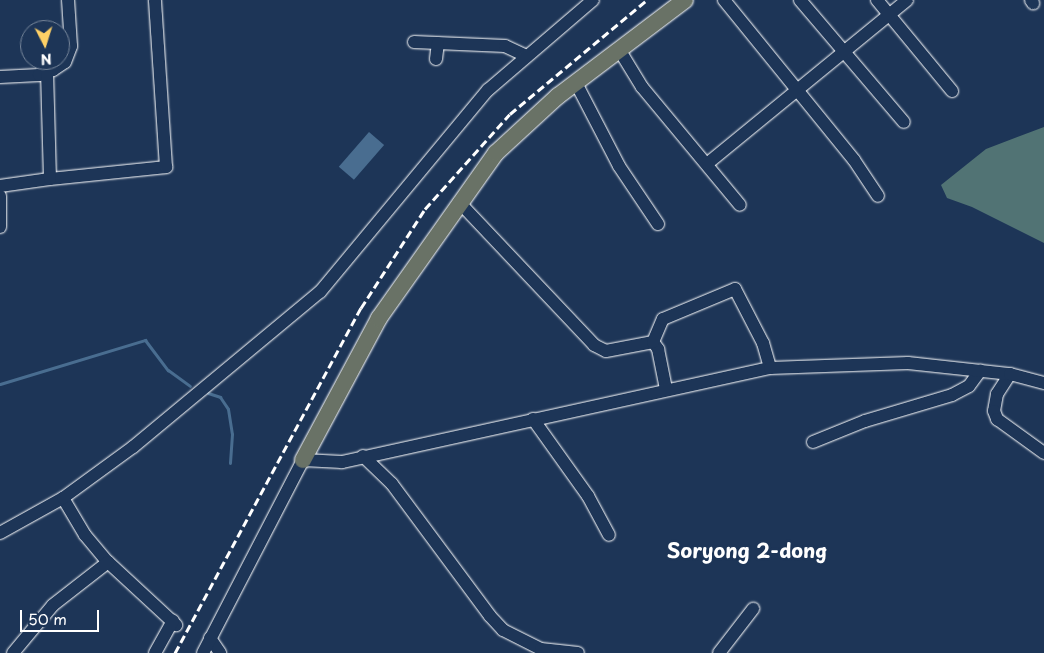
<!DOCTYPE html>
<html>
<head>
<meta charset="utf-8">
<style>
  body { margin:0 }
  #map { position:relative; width:1044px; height:653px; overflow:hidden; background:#1d3557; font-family:"Playpen Sans",sans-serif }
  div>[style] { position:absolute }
  .green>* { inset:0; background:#517374 }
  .water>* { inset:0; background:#496d90; transform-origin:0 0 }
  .stream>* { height:3px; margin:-1.5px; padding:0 1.5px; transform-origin:1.5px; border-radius:1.5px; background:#496d90 }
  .roads { filter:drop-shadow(0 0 1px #fff) drop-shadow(0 0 1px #fff) }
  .minor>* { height:12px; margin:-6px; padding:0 6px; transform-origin:6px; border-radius:6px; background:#1d3557 }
  .major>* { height:16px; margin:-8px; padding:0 8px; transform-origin:8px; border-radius:8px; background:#697266 }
  .rail>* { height:3px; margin-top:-1.5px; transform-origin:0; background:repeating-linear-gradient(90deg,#fff 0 8px,transparent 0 12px) }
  span { translate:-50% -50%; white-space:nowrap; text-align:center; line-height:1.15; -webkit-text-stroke:5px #1d3557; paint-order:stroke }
  .quarter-label { font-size:20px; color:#fff; font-weight:700 }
  .north { position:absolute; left:20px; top:20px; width:50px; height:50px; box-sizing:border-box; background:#1d3557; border:1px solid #77869a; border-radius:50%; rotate:175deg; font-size:14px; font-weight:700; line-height:20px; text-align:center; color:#fff }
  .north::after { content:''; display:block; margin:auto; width:18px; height:22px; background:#ffd166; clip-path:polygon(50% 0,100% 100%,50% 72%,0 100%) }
  .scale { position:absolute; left:20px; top:610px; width:79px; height:22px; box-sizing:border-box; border:2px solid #fff; border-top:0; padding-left:6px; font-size:15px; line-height:18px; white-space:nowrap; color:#fff; -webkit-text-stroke:4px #1d3557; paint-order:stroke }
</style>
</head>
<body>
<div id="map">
  <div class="green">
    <div style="clip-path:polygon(1044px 127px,1044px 243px,972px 207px,947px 198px,941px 185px,986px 149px)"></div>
  </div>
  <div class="water">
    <div style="left:369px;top:132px;width:20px;height:46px;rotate:41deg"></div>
  </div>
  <div class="stream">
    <div style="left:0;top:384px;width:152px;rotate:-16.9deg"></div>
    <div style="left:145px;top:340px;width:38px;rotate:53deg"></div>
    <div style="left:168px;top:370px;width:27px;rotate:36deg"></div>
    <div style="left:208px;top:393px;width:13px;rotate:18deg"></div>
    <div style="left:220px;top:397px;width:14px;rotate:56deg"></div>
    <div style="left:228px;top:409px;width:25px;rotate:81deg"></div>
    <div style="left:232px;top:434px;width:29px;rotate:94deg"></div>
  </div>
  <div class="roads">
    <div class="minor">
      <div style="left:724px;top:0;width:206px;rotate:50.9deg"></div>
      <div style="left:854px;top:160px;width:43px;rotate:56.3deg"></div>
      <div style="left:800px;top:0;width:160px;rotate:49.6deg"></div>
      <div style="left:877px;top:0;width:118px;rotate:50.5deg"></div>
      <div style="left:1031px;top:0;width:4px;rotate:56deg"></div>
      <div style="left:414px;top:42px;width:91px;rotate:2.5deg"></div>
      <div style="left:505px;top:46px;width:23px;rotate:25deg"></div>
      <div style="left:620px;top:51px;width:42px;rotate:58.6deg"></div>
      <div style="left:642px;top:87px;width:153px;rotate:50.3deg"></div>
      <div style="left:436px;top:59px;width:16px;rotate:-83deg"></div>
      <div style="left:0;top:77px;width:39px;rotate:-3deg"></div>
      <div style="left:39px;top:75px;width:15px;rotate:-20deg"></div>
      <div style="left:53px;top:70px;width:14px;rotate:-34deg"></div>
      <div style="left:65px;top:62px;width:17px;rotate:-69deg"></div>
      <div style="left:71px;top:46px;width:46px;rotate:-93.7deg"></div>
      <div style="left:576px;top:83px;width:93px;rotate:62.6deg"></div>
      <div style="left:619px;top:166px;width:70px;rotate:56.1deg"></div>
      <div style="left:708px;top:163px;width:257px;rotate:-39.3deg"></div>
      <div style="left:50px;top:179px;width:117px;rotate:-5.9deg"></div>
      <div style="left:166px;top:167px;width:167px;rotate:-93.8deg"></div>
      <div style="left:0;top:186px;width:50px;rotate:-8deg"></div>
      <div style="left:50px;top:179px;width:107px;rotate:-91.6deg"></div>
      <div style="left:0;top:196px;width:31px;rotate:90deg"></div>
      <div style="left:459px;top:202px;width:197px;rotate:46.6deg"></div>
      <div style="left:594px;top:345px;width:13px;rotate:27deg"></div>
      <div style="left:606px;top:351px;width:48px;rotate:-10.8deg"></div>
      <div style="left:653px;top:342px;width:9px;rotate:54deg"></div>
      <div style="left:658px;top:349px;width:41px;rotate:78.7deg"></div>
      <div style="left:653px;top:342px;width:25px;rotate:-67deg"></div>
      <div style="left:663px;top:319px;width:78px;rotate:-22.6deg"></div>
      <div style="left:735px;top:289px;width:61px;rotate:62.6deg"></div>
      <div style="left:763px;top:343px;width:26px;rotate:74deg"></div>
      <div style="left:1010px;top:374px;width:24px;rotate:123deg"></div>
      <div style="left:997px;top:394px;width:17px;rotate:100deg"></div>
      <div style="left:994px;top:411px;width:9px;rotate:69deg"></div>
      <div style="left:997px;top:419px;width:58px;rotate:35.9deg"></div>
      <div style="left:533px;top:419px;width:95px;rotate:54.5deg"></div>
      <div style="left:588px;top:496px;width:44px;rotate:61.7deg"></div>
      <div style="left:813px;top:442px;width:56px;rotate:-22deg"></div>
      <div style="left:865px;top:421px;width:91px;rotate:-16.6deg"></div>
      <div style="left:952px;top:395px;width:19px;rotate:-28deg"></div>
      <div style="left:969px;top:386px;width:19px;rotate:-54deg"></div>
      <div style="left:363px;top:456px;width:40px;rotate:44deg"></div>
      <div style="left:392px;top:484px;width:164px;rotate:53.4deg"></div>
      <div style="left:490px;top:616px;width:19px;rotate:47deg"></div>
      <div style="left:503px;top:630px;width:42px;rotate:26.6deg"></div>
      <div style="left:541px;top:649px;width:37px;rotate:6deg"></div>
      <div style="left:63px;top:498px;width:43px;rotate:59.3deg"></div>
      <div style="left:85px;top:535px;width:35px;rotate:50deg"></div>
      <div style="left:108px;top:562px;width:93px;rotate:42.8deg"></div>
      <div style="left:0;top:533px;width:72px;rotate:-29.1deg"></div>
      <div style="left:63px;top:498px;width:87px;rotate:-36.1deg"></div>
      <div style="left:133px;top:447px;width:243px;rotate:-39.7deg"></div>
      <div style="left:320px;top:292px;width:263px;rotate:-50.3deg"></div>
      <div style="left:488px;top:90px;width:138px;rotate:-40.6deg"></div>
      <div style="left:210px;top:638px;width:18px;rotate:56deg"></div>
      <div style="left:13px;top:653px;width:62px;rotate:-50.2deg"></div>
      <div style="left:53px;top:605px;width:70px;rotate:-38deg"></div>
      <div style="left:155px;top:653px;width:37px;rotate:-61deg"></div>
      <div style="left:203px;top:653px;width:217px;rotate:-62.6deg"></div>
      <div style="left:303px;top:460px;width:39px;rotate:3deg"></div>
      <div style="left:342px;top:462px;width:438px;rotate:-12.4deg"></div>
      <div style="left:770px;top:368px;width:138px;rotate:-2.1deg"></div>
      <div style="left:908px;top:363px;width:103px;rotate:6.2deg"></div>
      <div style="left:1010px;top:374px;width:35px;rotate:15deg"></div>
      <div style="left:719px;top:653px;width:56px;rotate:-52.3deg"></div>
    </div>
    <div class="major">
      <div style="left:303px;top:460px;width:161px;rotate:-61.8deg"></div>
      <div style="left:379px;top:318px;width:202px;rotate:-54.7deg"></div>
      <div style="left:496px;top:153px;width:84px;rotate:-42.6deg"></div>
      <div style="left:558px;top:96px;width:159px;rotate:-37.1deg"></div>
    </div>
  </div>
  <div class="rail">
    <div style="left:175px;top:653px;width:392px;rotate:-61.7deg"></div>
    <div style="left:361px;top:308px;width:118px;rotate:-57.1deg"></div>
    <div style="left:425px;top:209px;width:127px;rotate:-48.2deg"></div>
    <div style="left:510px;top:114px;width:178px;rotate:-39.8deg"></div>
  </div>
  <div class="quarter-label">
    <span style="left:747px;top:550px">Soryong 2-dong</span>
  </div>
  <div class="north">N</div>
  <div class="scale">50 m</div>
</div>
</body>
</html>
